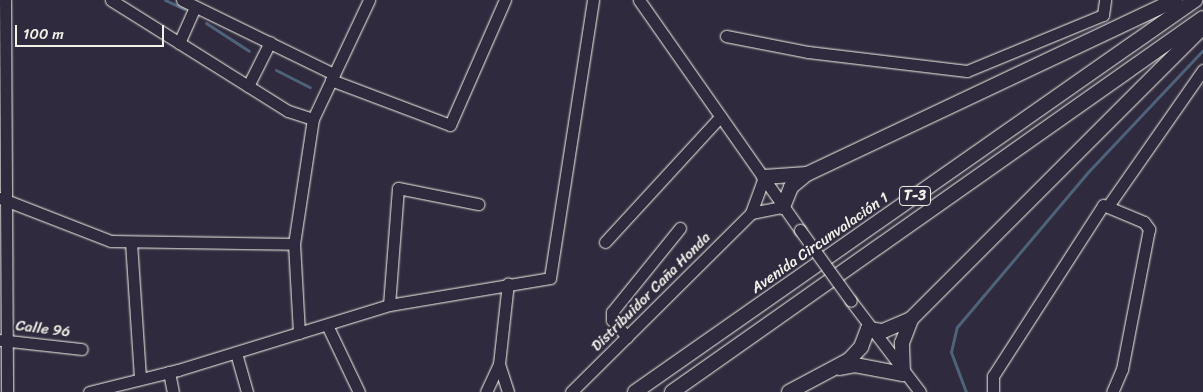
<!DOCTYPE html>
<html>
<head>
<meta charset="utf-8">
<style>
  body { margin:0 }
  #map { position:relative; width:1203px; height:392px; overflow:hidden; background:#2f2a3d; font-family:Sriracha,sans-serif }
  div>[style] { position:absolute }
  .stream>* { height:3px; margin:-1.5px; padding:0 1.5px; transform-origin:1.5px; border-radius:1.5px; background:#4e637a }
  .roads { filter:drop-shadow(0 0 1px #f4f1e8) drop-shadow(0 0 1px #f4f1e8) }
  .minor>* { height:11px; margin:-5.5px; padding:0 5.5px; transform-origin:5.5px; border-radius:5.5px; background:#2f2a3d }
  .major>* { height:14px; margin:-7px; padding:0 7px; transform-origin:7px; border-radius:7px; background:#2f2a3d }
  .bridges { filter:drop-shadow(0 0 1px #f4f1e8) drop-shadow(0 0 1px #f4f1e8) }
  .minor-bridge>* { height:11px; margin:-5.5px; padding:0 5.5px; transform-origin:5.5px; border-radius:5.5px; background:#2f2a3d }
  span { translate:-50% -50%; white-space:nowrap; text-align:center; line-height:1.15; -webkit-text-stroke:4.5px #2f2a3d; paint-order:stroke }
  .shield-label span { padding:1px 4px; background:#2f2a3d; border:1px solid; border-radius:4px; -webkit-text-stroke-width:0 }
  .shield-label { font-size:14px; color:#f4f1e8; font-weight:700 }
  .street-label { font-size:15px; color:#f4f1e8 }
  .scale { position:absolute; left:15px; top:25px; width:149px; height:22px; box-sizing:border-box; border:2px solid #f4f1e8; border-top:0; padding-left:6px; font-size:15px; line-height:18px; white-space:nowrap; color:#f4f1e8; -webkit-text-stroke:4px #2f2a3d; paint-order:stroke }
</style>
</head>
<body>
<div id="map">
  <div class="stream">
    <div style="left:165px;top:0;width:21px;rotate:25deg"></div>
    <div style="left:206px;top:23px;width:51px;rotate:33.1deg"></div>
    <div style="left:276px;top:70px;width:38px;rotate:27deg"></div>
    <div style="left:966px;top:392px;width:43px;rotate:-110.6deg"></div>
    <div style="left:951px;top:352px;width:26px;rotate:-77deg"></div>
    <div style="left:957px;top:327px;width:204px;rotate:-49.8deg"></div>
    <div style="left:1089px;top:171px;width:166px;rotate:-46.7deg"></div>
  </div>
  <div class="roads">
    <div class="minor">
      <div style="left:5px;top:0;width:392px;rotate:89.7deg"></div>
      <div style="left:111px;top:0;width:209px;rotate:32.1deg"></div>
      <div style="left:288px;top:111px;width:26px;rotate:18deg"></div>
      <div style="left:182px;top:0;width:169px;rotate:26deg"></div>
      <div style="left:639px;top:0;width:281px;rotate:55deg"></div>
      <div style="left:726px;top:36px;width:84px;rotate:11deg"></div>
      <div style="left:808px;top:52px;width:160px;rotate:6.8deg"></div>
      <div style="left:967px;top:71px;width:147px;rotate:-22.4deg"></div>
      <div style="left:1103px;top:15px;width:15px;rotate:-82deg"></div>
      <div style="left:179px;top:43px;width:39px;rotate:-66deg"></div>
      <div style="left:331px;top:80px;width:127px;rotate:20.7deg"></div>
      <div style="left:450px;top:125px;width:137px;rotate:-66.3deg"></div>
      <div style="left:248px;top:86px;width:49px;rotate:-63.4deg"></div>
      <div style="left:0;top:198px;width:119px;rotate:21.2deg"></div>
      <div style="left:111px;top:241px;width:183px;rotate:0.9deg"></div>
      <div style="left:1108px;top:206px;width:166px;rotate:-55.1deg"></div>
      <div style="left:751px;top:213px;width:38px;rotate:-70deg"></div>
      <div style="left:131px;top:242px;width:137px;rotate:86.2deg"></div>
      <div style="left:605px;top:242px;width:170px;rotate:-47.4deg"></div>
      <div style="left:851px;top:301px;width:114px;rotate:52.8deg"></div>
      <div style="left:389px;top:305px;width:117px;rotate:-85.6deg"></div>
      <div style="left:398px;top:188px;width:82px;rotate:11.3deg"></div>
      <div style="left:327px;top:325px;width:74px;rotate:64.5deg"></div>
      <div style="left:299px;top:333px;width:89px;rotate:-93.2deg"></div>
      <div style="left:294px;top:244px;width:126px;rotate:-81.4deg"></div>
      <div style="left:313px;top:119px;width:132px;rotate:-64.8deg"></div>
      <div style="left:627px;top:337px;width:23px;rotate:-131deg"></div>
      <div style="left:612px;top:320px;width:8px;rotate:-90deg"></div>
      <div style="left:612px;top:312px;width:108px;rotate:-51deg"></div>
      <div style="left:0;top:340px;width:82px;rotate:6.3deg"></div>
      <div style="left:236px;top:353px;width:41px;rotate:74.2deg"></div>
      <div style="left:499px;top:364px;width:29px;rotate:72deg"></div>
      <div style="left:169px;top:372px;width:20px;rotate:79deg"></div>
      <div style="left:89px;top:392px;width:92px;rotate:-13.9deg"></div>
      <div style="left:178px;top:370px;width:221px;rotate:-17.1deg"></div>
      <div style="left:389px;top:305px;width:163px;rotate:-9.5deg"></div>
      <div style="left:550px;top:278px;width:281px;rotate:-81.2deg"></div>
      <div style="left:486px;top:392px;width:31px;rotate:-65deg"></div>
      <div style="left:499px;top:364px;width:81px;rotate:-83.7deg"></div>
      <div style="left:571px;top:392px;width:254px;rotate:-44.8deg"></div>
      <div style="left:751px;top:213px;width:33px;rotate:-11deg"></div>
      <div style="left:993px;top:392px;width:16px;rotate:-90deg"></div>
      <div style="left:993px;top:376px;width:203px;rotate:-57.2deg"></div>
      <div style="left:1103px;top:205px;width:44px;rotate:22.5deg"></div>
      <div style="left:1144px;top:222px;width:9px;rotate:54deg"></div>
      <div style="left:1149px;top:229px;width:143px;rotate:100.9deg"></div>
      <div style="left:1122px;top:369px;width:25px;rotate:113deg"></div>
    </div>
    <div class="major">
      <div style="left:764px;top:177px;width:43px;rotate:-4deg"></div>
      <div style="left:807px;top:174px;width:407px;rotate:-25.3deg"></div>
      <div style="left:783px;top:207px;width:22px;rotate:-68deg"></div>
      <div style="left:791px;top:187px;width:17px;rotate:-40deg"></div>
      <div style="left:840px;top:368px;width:15px;rotate:-11deg"></div>
      <div style="left:855px;top:365px;width:49px;rotate:10.6deg"></div>
      <div style="left:903px;top:374px;width:31px;rotate:-92deg"></div>
      <div style="left:902px;top:343px;width:26px;rotate:-69deg"></div>
      <div style="left:635px;top:392px;width:684px;rotate:-34.99deg"></div>
      <div style="left:672px;top:392px;width:649px;rotate:-35.16deg"></div>
      <div style="left:789px;top:392px;width:68px;rotate:-28.1deg"></div>
      <div style="left:849px;top:360px;width:18px;rotate:-47deg"></div>
      <div style="left:861px;top:347px;width:19px;rotate:-69deg"></div>
      <div style="left:868px;top:329px;width:15px;rotate:8deg"></div>
      <div style="left:883px;top:331px;width:30px;rotate:-23deg"></div>
      <div style="left:911px;top:319px;width:413px;rotate:-45deg"></div>
    </div>
  </div>
  <div class="bridges">
    <div class="minor-bridge">
      <div style="left:800px;top:230px;width:87px;rotate:54.3deg"></div>
    </div>
  </div>
  <div class="shield-label">
    <span style="left:915px;top:196px">T-3</span>
  </div>
  <div class="street-label">
    <span style="left:820px;top:243px;rotate:-35deg">Avenida Circunvalación 1</span>
    <span style="left:651px;top:292px;rotate:-45deg">Distribuidor Caña Honda</span>
    <span style="left:43px;top:329px;rotate:7deg">Calle 96</span>
  </div>
  <div class="scale">100 m</div>
</div>
</body>
</html>
